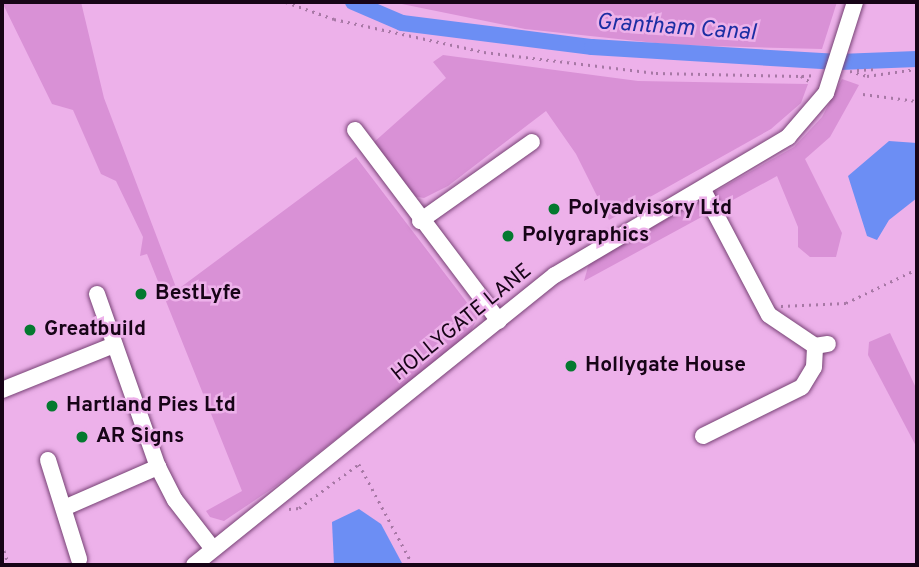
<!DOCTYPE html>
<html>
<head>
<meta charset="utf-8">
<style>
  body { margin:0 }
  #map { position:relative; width:919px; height:567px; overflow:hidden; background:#edb1ea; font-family:Overpass,sans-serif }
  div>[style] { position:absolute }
  .green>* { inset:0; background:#d991d6 }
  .water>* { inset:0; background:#6c8ef4 }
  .canal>* { height:16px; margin:-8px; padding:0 8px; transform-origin:8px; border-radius:8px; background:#6c8ef4 }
  .path>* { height:2.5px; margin-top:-1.25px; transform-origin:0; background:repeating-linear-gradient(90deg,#a778a5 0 2px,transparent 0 7px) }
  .roads { filter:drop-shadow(0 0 2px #774275) drop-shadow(0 0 2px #774275) }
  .minor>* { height:16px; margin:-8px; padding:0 8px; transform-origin:8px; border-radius:8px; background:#fff }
  .dots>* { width:19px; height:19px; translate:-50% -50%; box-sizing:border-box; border:4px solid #edb1ea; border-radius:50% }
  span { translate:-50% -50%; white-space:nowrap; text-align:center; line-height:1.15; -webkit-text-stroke:5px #edb1ea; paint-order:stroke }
  .poi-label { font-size:21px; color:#170417; font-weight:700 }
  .left { translate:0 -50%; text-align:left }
  .street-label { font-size:21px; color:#170417 }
  .water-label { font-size:23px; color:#1c2ea3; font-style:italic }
  .frame { position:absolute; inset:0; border:4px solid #170417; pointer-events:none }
</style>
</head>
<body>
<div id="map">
  <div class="green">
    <div style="clip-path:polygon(2px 2px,81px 2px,104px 98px,177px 290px,356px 157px,478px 317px,469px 335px,276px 486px,224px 521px,210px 517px,206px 511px,242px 491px,147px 254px,140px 256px,143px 237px,116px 181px,101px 174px,73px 110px,52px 104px)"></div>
    <div style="clip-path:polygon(392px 2px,837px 2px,822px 49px,674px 45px,525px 29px)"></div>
    <div style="clip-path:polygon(443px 55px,638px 81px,808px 84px,801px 103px,771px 129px,609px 220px,576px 154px,546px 111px,448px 186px,424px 198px,412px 196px,373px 143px,446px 78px,433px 62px)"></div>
    <div style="clip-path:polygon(842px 79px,859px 85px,830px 137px,805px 159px,842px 233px,836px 257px,810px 257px,798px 247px,798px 227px,777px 176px,584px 281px,589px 263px,794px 147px,822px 117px)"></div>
    <div style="clip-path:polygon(890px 333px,917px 390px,917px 448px,868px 355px,869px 342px)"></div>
  </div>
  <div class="water">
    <div style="clip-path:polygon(889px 141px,917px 143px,917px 198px,889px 220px,877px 240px,867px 236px,848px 176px)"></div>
    <div style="clip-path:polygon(359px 509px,381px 524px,403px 565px,334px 565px,332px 522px)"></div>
  </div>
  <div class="canal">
    <div style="left:353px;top:2px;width:53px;rotate:23.2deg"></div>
    <div style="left:402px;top:23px;width:192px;rotate:7.2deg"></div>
    <div style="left:592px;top:47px;width:247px;rotate:3.5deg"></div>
    <div style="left:839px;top:62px;width:78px;rotate:-2.2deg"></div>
  </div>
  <div class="path">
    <div style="left:286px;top:2px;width:51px;rotate:19.5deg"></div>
    <div style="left:334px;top:19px;width:154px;rotate:12.4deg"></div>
    <div style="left:484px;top:52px;width:173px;rotate:7deg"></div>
    <div style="left:656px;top:73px;width:145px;rotate:1.2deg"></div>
    <div style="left:801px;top:76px;width:13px;rotate:32deg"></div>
    <div style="left:857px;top:70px;width:21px;rotate:-3deg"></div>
    <div style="left:850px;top:71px;width:18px;rotate:16deg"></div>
    <div style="left:867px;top:76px;width:50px;rotate:-8deg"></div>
    <div style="left:802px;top:76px;width:14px;rotate:-4deg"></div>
    <div style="left:863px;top:94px;width:54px;rotate:7.4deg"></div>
    <div style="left:781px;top:306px;width:65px;rotate:-2.6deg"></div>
    <div style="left:846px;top:303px;width:79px;rotate:-25.6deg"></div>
    <div style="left:289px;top:509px;width:10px;rotate:-6deg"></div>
    <div style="left:299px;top:508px;width:74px;rotate:-36.3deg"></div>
    <div style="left:359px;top:464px;width:115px;rotate:61.9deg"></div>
    <div style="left:2px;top:544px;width:22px;rotate:72deg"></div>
  </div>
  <div class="roads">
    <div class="minor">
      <div style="left:355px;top:130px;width:239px;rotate:53deg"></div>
      <div style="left:703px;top:190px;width:141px;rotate:62.2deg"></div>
      <div style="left:769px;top:315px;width:55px;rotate:34deg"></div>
      <div style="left:815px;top:346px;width:13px;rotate:-9deg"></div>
      <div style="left:420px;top:221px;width:137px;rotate:-35.2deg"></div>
      <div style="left:97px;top:294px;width:183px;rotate:70.6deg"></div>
      <div style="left:158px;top:467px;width:37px;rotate:63deg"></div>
      <div style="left:175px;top:500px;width:62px;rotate:52.2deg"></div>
      <div style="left:2px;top:390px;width:121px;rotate:-21.9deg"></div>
      <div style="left:703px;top:436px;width:110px;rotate:-26.3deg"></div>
      <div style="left:802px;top:387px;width:23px;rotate:-59deg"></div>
      <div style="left:814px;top:367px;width:21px;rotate:-87deg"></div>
      <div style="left:48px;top:460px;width:104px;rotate:72.6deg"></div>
      <div style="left:64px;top:508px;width:103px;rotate:-23.6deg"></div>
      <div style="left:194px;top:565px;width:463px;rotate:-38.8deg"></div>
      <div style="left:555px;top:275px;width:271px;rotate:-30.6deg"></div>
      <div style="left:788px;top:137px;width:58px;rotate:-49.2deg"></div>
      <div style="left:826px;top:93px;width:96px;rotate:-72.3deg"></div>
    </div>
  </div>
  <div class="dots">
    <div style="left:554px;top:209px;background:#04792f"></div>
    <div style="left:508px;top:236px;background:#04792f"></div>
    <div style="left:141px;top:294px;background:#04792f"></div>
    <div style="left:30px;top:330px;background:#04792f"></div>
    <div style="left:571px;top:366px;background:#04792f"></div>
    <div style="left:52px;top:406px;background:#04792f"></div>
    <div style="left:82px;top:437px;background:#04792f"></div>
  </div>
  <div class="poi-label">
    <span class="left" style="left:568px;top:209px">Polyadvisory Ltd</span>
    <span class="left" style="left:522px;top:236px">Polygraphics</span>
    <span class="left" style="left:155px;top:294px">BestLyfe</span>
    <span class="left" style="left:44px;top:330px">Greatbuild</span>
    <span class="left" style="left:585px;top:366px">Hollygate House</span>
    <span class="left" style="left:66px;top:406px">Hartland Pies Ltd</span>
    <span class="left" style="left:96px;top:437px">AR Signs</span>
  </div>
  <div class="street-label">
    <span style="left:462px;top:323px;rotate:-39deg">HOLLYGATE LANE</span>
  </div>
  <div class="water-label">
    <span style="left:676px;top:29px;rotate:4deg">Grantham Canal</span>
  </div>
  <div class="frame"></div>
</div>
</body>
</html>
